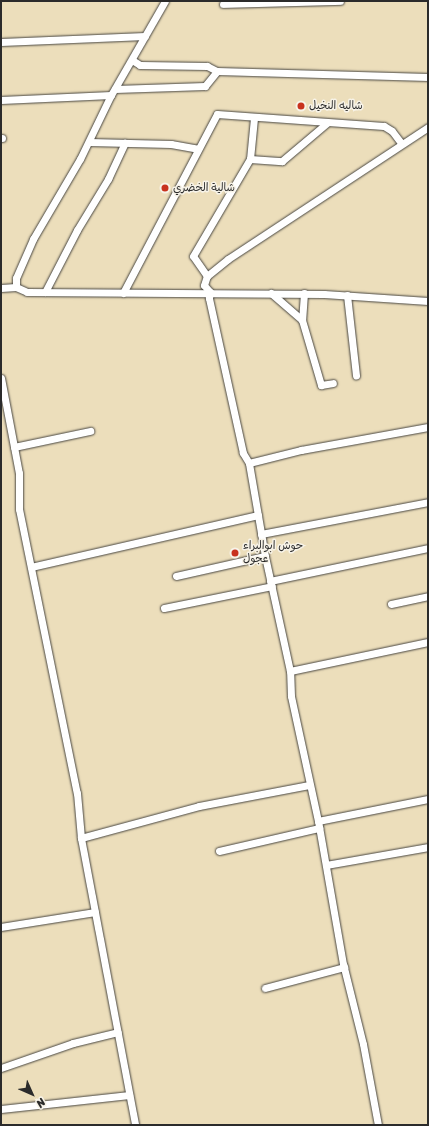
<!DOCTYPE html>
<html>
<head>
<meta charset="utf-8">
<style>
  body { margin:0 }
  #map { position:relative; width:429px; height:1126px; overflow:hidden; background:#ecdebb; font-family:Sriracha,"Playpen Sans Arabic",sans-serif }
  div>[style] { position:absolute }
  .roads { filter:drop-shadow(0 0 1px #484641) drop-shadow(0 0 1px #484641) }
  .street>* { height:7px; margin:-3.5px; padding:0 3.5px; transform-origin:3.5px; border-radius:3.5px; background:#fff }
  .dots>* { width:11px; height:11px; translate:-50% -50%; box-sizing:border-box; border:2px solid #f7f3e8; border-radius:50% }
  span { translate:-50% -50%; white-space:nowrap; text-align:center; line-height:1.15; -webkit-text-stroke:3px #f7f3e8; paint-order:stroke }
  .poi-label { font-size:11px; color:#2b2b2b }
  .left { translate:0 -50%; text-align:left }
  .frame { position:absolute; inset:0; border:2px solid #2b2b2b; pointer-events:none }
  .north { position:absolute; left:12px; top:1074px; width:40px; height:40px; -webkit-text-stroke:3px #f7f3e8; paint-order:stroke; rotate:135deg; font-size:11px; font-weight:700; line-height:16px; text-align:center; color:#2b2b2b }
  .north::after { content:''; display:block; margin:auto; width:14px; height:18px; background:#2b2b2b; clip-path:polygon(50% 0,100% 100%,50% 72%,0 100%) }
</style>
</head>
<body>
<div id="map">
  <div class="roads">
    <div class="street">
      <div style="left:223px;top:4px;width:117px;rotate:-1.5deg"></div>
      <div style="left:1px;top:42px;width:144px;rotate:-2.4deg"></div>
      <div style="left:132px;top:60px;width:9px;rotate:32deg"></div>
      <div style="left:140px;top:65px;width:67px;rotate:0.9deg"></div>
      <div style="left:207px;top:66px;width:11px;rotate:27deg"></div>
      <div style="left:115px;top:89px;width:90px;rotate:-1.9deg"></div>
      <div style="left:205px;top:86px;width:19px;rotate:-51deg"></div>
      <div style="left:217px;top:71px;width:211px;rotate:1.6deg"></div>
      <div style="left:1px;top:100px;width:110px;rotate:-2.6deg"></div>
      <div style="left:1px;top:138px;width:1px"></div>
      <div style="left:89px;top:142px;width:82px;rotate:1.4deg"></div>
      <div style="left:171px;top:144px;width:27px;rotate:10deg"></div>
      <div style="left:250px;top:159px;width:41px;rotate:-84.4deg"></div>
      <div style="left:207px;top:276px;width:24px;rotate:-125deg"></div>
      <div style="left:193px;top:256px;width:113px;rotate:-59.6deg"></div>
      <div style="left:250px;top:159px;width:32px;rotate:4deg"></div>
      <div style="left:282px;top:161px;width:59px;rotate:-40.2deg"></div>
      <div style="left:16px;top:287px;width:9px;rotate:-90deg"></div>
      <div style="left:16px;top:278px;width:43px;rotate:-66.4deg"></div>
      <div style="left:33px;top:239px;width:93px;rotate:-59.6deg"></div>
      <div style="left:80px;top:159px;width:71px;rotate:-64.2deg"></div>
      <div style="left:111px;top:95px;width:108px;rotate:-60.1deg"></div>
      <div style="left:1px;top:288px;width:15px;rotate:-4deg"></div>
      <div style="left:16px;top:287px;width:12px;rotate:24deg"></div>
      <div style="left:27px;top:292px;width:297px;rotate:0.4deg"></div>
      <div style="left:324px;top:294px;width:104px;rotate:3.9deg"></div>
      <div style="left:45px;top:292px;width:70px;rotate:-62.7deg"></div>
      <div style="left:77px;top:230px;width:60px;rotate:-58.7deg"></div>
      <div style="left:108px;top:179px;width:40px;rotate:-65deg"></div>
      <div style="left:123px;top:293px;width:202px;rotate:-62.3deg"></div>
      <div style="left:217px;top:114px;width:167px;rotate:4.1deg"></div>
      <div style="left:384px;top:126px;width:9px;rotate:32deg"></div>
      <div style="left:392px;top:131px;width:15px;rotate:53deg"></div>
      <div style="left:271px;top:293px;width:41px;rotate:41.1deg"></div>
      <div style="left:304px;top:293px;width:27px;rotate:94deg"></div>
      <div style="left:302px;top:320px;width:68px;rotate:73.7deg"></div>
      <div style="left:321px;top:385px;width:12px;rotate:-9deg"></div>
      <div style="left:347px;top:295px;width:81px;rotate:83.6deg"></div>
      <div style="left:1px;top:378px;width:97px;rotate:79.3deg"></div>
      <div style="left:19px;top:473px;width:36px;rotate:90deg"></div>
      <div style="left:19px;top:509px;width:290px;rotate:78.5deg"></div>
      <div style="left:77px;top:793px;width:45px;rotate:84.9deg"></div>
      <div style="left:81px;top:838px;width:292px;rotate:79.3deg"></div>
      <div style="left:14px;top:447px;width:78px;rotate:-11.9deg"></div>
      <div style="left:249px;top:463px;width:54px;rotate:-14deg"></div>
      <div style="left:301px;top:450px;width:129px;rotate:-10.3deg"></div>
      <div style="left:261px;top:534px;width:170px;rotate:-10.8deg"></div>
      <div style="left:31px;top:567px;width:233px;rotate:-12.9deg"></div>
      <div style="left:176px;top:576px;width:91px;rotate:-12.7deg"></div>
      <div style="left:270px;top:581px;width:161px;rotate:-11.8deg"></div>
      <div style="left:391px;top:604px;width:38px;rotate:-12deg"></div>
      <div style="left:164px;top:608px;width:110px;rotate:-11.5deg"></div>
      <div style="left:290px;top:671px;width:141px;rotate:-11.9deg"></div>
      <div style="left:318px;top:821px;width:112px;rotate:-11.3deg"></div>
      <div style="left:81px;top:838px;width:122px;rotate:-15.2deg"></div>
      <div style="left:199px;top:806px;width:112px;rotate:-10.8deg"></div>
      <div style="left:219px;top:851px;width:103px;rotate:-13deg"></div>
      <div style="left:326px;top:865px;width:104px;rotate:-10deg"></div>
      <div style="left:1px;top:927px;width:95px;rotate:-9.1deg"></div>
      <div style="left:265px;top:988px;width:82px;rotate:-14.9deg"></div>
      <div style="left:1px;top:1068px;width:76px;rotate:-19.1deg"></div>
      <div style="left:73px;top:1043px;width:46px;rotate:-13.7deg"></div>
      <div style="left:1px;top:1109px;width:129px;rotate:-6.2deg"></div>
      <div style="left:378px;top:1125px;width:82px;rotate:-100.5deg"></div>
      <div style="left:363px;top:1044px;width:82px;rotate:-104deg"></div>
      <div style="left:343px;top:964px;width:145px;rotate:-99.9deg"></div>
      <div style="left:318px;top:821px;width:128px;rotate:-102.2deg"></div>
      <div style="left:291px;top:696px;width:25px;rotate:-92deg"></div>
      <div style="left:290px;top:671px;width:118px;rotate:-102.3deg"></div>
      <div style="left:265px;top:556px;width:94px;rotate:-99.8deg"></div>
      <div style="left:249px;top:463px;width:12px;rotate:-121deg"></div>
      <div style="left:243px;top:453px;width:159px;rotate:-102.4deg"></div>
      <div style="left:209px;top:298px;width:6px;rotate:-81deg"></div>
      <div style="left:210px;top:292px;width:9px;rotate:-131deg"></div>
      <div style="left:204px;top:285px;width:9px;rotate:-72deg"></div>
      <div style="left:207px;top:276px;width:27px;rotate:-39deg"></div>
      <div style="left:228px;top:259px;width:240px;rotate:-33.4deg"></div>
    </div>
  </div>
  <div class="dots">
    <div style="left:301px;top:106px;background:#c8321e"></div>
    <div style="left:165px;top:188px;background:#c8321e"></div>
    <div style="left:235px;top:553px;background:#c8321e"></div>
  </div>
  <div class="poi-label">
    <span class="left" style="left:309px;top:106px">شاليه النخيل</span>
    <span class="left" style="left:173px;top:188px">شالية الخضري</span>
    <span class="left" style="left:243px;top:553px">حوش ابوالبراء<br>عجول</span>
  </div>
  <div class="frame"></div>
  <div class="north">N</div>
</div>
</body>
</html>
